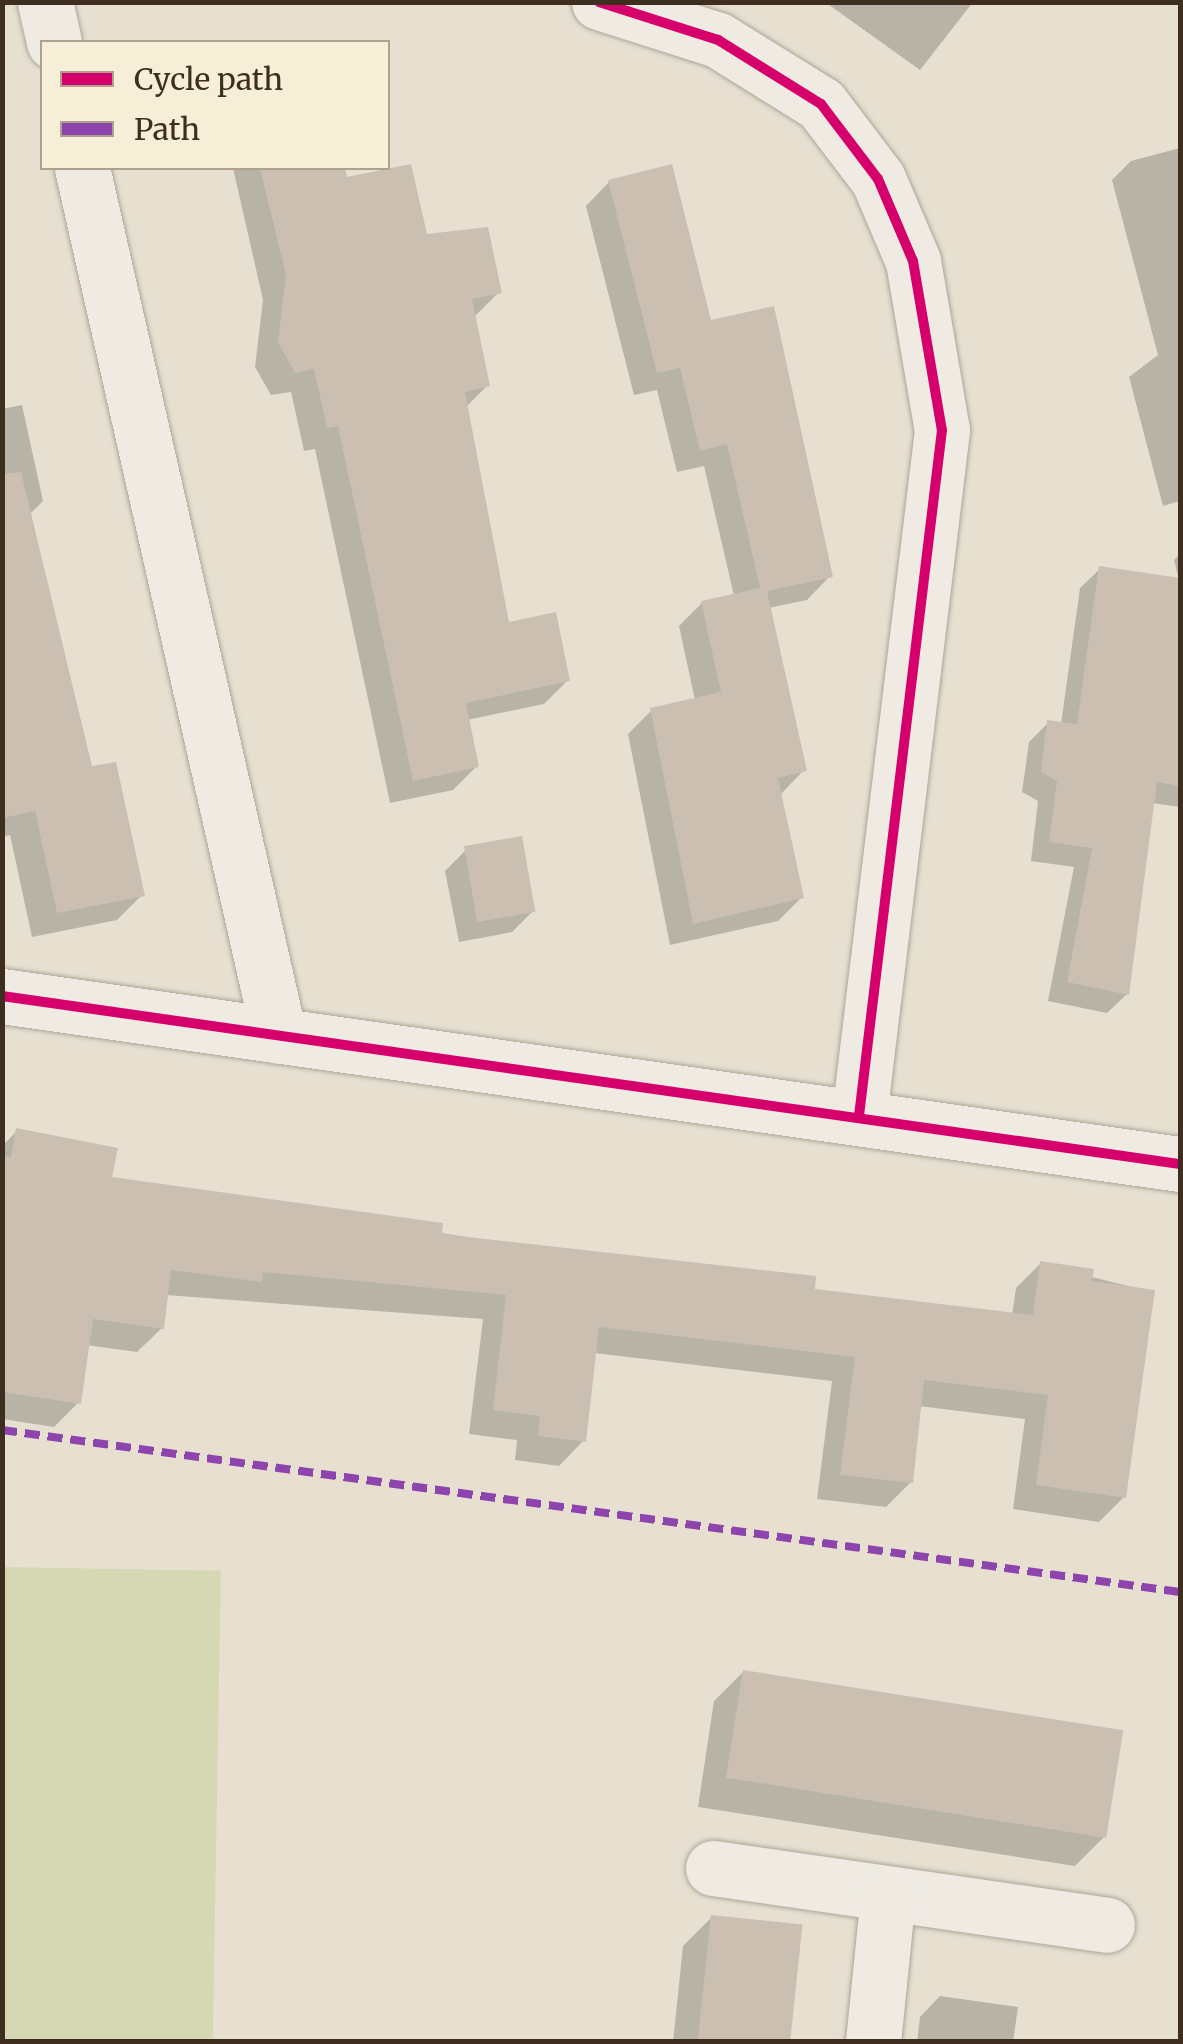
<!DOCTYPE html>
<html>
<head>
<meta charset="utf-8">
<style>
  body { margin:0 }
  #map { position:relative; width:1183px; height:2044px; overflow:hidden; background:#e7e0d1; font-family:Merriweather,serif }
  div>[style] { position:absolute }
  .green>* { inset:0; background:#d6d7b3; transform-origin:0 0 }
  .shadow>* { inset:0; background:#0003 }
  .building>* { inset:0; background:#cbbfb2; transform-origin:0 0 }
  .roads { filter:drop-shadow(0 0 2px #ada599) drop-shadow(0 0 2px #ada599) }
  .street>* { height:55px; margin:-27.5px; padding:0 27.5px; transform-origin:27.5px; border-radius:27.5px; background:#efebe3 }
  .quiet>* { height:8px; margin-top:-4px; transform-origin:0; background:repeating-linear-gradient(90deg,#8e44ad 0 15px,transparent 0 23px) }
  .cycleway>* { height:10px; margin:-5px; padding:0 5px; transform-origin:5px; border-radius:5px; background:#d6006c }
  span { translate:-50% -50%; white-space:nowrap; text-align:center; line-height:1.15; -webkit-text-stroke:10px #f7eed8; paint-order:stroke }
  .frame { position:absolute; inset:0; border:5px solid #3d2e20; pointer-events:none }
  .legend { position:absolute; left:40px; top:40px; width:350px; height:130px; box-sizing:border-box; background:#f7eed8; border:2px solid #ada18e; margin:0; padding:12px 18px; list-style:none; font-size:30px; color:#3d2e20 }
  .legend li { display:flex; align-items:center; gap:20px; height:50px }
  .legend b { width:50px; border:2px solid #ada18e }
</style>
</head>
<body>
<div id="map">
  <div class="green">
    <div style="left:3px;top:1567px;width:218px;height:474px;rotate:1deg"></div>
  </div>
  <div class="shadow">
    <div style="clip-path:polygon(825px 2px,973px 2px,920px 70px)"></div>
    <div style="clip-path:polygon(1180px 148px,1180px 501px,1163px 506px,1129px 377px,1158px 355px,1112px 180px,1131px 161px)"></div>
    <div style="clip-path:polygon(233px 168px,342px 168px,345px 180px,499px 292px,475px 316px,487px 386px,465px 408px,507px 625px,568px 680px,544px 704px,467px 720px,477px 766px,453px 790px,390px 803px,315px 449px,304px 451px,291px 392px,271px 395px,255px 367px,263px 300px)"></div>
    <div style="clip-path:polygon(609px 182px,709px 323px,830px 576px,807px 600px,768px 608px,804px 770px,781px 794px,802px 897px,778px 921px,670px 945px,628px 734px,652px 710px,695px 700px,679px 626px,702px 603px,734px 596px,704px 466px,677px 472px,657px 390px,634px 395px,586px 206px)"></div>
    <div style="clip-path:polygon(22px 405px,43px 501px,29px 515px,90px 769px,142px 895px,117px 920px,32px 937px,10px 835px,2px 837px,2px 409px)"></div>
    <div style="clip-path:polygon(1180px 554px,1180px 584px,1174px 560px)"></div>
    <div style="clip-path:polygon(1100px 569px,1145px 733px,1180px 739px,1180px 807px,1152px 803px,1127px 994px,1107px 1013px,1048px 1001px,1074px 867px,1031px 861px,1038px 801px,1022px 792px,1029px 742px,1048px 723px,1061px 724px,1080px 588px)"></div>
    <div style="clip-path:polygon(466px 850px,533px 911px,512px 932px,459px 942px,445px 871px)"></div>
    <div style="clip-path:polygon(17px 1131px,109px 1180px,812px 1292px,1012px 1315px,1016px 1288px,1040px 1264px,1152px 1292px,1124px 1497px,1099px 1522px,1013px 1509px,1025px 1419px,919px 1406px,911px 1482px,886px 1507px,817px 1499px,832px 1381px,594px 1353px,583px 1441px,559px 1466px,515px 1460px,517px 1440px,469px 1434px,483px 1319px,166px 1295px,162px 1328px,137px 1352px,86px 1345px,79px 1402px,54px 1427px,2px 1419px,2px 1146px)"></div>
    <div style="clip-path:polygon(743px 1672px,1104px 1837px,1075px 1866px,698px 1807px,714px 1701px)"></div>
    <div style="clip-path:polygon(712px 1917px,787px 2042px,673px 2042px,683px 1946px)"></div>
    <div style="clip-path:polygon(940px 1996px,1018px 2007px,1013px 2042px,917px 2042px,920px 2017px)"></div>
  </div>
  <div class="building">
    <div style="clip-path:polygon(411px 164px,427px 234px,488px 227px,502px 293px,472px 299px,490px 386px,465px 392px,509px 622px,556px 612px,570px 681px,466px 703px,479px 767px,413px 781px,338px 426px,327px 428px,314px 369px,295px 373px,278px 342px,286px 275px,260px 168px,345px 168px,347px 177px)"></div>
    <div style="clip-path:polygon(672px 164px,711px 320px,774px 306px,833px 577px,767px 591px,807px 771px,778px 778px,804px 898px,693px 924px,650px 708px,721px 692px,701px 601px,760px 588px,727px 444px,700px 451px,680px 368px,657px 373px,608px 180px)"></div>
    <div style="clip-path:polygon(21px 472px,92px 766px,116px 762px,145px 896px,57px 913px,35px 811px,2px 818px,2px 474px)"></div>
    <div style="clip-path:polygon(1099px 566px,1180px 578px,1180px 786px,1157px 782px,1129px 995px,1067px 982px,1092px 848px,1049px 842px,1057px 781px,1041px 772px,1047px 720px,1077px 724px)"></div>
    <div style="left:522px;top:836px;width:77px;height:59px;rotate:80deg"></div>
    <div style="clip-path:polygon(16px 1128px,118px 1148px,112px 1177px,443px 1223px,442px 1234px,816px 1276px,815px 1289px,1033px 1315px,1040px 1261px,1094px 1269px,1092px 1281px,1155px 1290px,1126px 1498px,1036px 1485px,1048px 1395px,924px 1380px,913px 1483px,840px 1475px,855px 1357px,599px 1327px,586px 1442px,538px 1436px,540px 1416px,493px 1410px,506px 1295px,263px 1272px,262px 1282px,171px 1270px,164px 1329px,93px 1319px,81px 1404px,2px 1392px,2px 1156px,11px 1157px)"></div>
    <div style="left:743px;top:1670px;width:385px;height:109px;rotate:9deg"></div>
    <div style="left:711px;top:1915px;width:92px;height:128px;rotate:6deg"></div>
  </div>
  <div class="roads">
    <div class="street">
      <div style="left:45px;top:2px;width:41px;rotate:77.3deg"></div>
      <div style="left:599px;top:2px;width:125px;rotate:17.7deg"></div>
      <div style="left:718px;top:40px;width:121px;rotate:31.9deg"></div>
      <div style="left:821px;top:104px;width:94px;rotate:52.8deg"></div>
      <div style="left:878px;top:179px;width:89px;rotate:66.9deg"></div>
      <div style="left:913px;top:261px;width:171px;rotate:80.3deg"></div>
      <div style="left:942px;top:430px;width:691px;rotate:96.9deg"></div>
      <div style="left:82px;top:168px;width:890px;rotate:77.21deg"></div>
      <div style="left:2px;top:996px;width:1190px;rotate:8.12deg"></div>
      <div style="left:713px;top:1868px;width:398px;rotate:8.2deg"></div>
      <div style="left:873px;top:2042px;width:149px;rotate:-84.2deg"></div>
    </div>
  </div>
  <div class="quiet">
    <div style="left:2px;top:1430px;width:1189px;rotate:7.83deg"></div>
  </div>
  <div class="cycleway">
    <div style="left:599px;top:2px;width:125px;rotate:17.7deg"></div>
    <div style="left:718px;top:40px;width:121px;rotate:31.9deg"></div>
    <div style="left:821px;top:104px;width:94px;rotate:52.8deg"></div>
    <div style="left:878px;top:179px;width:89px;rotate:66.9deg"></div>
    <div style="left:913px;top:261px;width:171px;rotate:80.3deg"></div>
    <div style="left:942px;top:430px;width:691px;rotate:96.9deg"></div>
    <div style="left:2px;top:996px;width:1190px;rotate:8.12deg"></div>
  </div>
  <div class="frame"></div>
  <ul class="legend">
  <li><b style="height:12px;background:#d6006c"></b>Cycle path</li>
  <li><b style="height:12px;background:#8e44ad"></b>Path</li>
  </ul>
</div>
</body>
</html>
